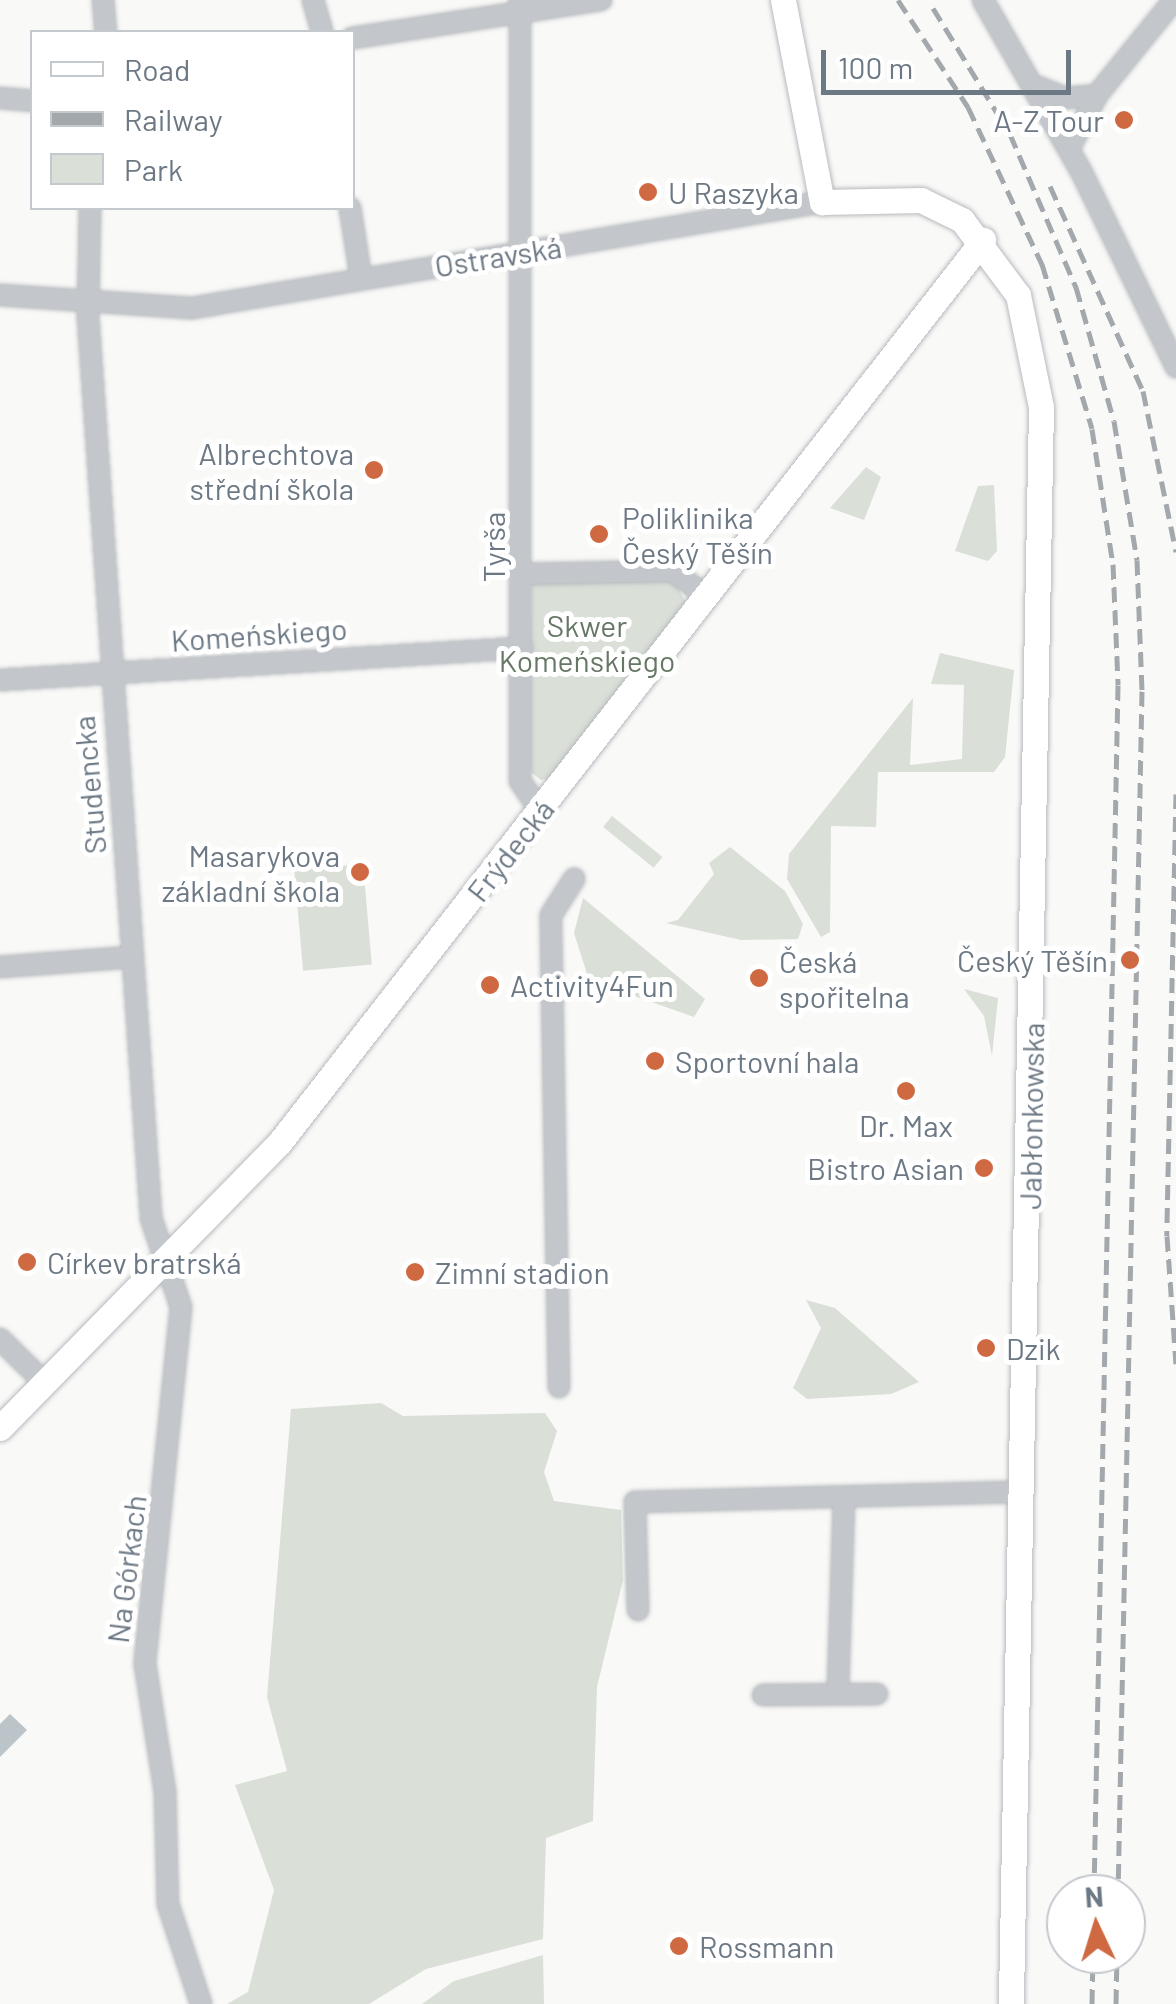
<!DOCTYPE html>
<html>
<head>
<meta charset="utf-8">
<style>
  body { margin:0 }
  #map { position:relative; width:1176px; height:2004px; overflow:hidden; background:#f9f9f7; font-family:Barlow,sans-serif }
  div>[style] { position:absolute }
  .green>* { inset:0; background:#dadfd8; transform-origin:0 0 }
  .water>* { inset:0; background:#bbc4c8 }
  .roads { filter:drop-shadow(0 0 2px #b7babe) drop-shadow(0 0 2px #b7babe) }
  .minor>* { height:20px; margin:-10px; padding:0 10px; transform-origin:10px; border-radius:10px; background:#c3c6ca }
  .major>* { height:25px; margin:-12.5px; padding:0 12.5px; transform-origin:12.5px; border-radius:12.5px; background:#fff }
  .rail>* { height:5px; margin-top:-2.5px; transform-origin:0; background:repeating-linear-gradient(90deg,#a3a8ad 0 15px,transparent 0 23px) }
  .dots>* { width:28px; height:28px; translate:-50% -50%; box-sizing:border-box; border:5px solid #fff; border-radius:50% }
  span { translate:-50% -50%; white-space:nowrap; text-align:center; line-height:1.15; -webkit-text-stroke:10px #fff; paint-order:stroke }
  .poi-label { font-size:30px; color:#6c7884 }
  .right { translate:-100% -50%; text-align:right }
  .left { translate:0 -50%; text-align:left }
  .street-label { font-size:30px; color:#6c7884 }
  .park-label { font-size:30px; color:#677766 }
  .legend { position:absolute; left:30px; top:30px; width:325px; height:180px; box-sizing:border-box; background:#fff; border:2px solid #c4c9ce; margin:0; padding:12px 18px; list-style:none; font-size:30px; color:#6c7884 }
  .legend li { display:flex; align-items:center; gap:20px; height:50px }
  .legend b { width:50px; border:2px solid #c4c9ce }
  .north { position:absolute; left:1046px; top:1874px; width:100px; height:100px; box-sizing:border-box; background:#fff; border:2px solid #c4c9ce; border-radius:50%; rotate:356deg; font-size:28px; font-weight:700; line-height:40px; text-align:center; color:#6c7884 }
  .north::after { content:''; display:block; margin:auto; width:35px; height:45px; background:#ce6941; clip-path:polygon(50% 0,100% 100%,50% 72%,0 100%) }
  .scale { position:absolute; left:821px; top:50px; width:250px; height:45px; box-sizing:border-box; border:5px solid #6c7884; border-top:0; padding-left:12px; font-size:30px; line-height:35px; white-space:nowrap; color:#6c7884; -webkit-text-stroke:8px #fff; paint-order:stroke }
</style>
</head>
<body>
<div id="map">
  <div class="green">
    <div style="clip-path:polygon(866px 467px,881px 477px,864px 520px,830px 508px)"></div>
    <div style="clip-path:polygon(994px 485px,997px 551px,988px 561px,955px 551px,978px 486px)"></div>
    <div style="clip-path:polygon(672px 577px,688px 606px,555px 778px,541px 780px,528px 770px,531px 583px)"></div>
    <div style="clip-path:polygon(940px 653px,1014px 670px,1005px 757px,994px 772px,878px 772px,876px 827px,831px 826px,830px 932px,821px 937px,787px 879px,789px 854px,913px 698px,910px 765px,962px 759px,964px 685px,931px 684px)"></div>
    <div style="left:612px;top:816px;width:65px;height:14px;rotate:39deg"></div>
    <div style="clip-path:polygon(730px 847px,785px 891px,803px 924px,798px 939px,741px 940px,666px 923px,678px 920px,714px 874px,709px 863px)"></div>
    <div style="left:363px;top:864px;width:101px;height:69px;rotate:85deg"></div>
    <div style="clip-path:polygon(583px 898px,705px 999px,694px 1017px,589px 980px,574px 933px)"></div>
    <div style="clip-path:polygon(964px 989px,998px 998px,992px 1056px,984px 1016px)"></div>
    <div style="clip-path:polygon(806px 1300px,835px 1308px,919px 1382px,891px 1394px,807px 1399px,793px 1388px,821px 1328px)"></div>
    <div style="clip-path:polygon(381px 1403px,403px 1416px,545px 1413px,557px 1431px,544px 1472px,554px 1501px,621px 1510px,623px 1580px,597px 1687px,593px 1821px,546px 1838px,543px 1939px,426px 1969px,369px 2004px,227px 2004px,248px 1992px,274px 1890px,235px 1785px,287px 1771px,267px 1697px,291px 1409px)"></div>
    <div style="clip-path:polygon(543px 1955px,544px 2004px,422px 2004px,454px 1981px)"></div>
  </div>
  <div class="water">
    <div style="clip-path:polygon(10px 1714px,27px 1730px,0 1757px,0 1724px)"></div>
  </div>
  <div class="roads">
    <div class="minor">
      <div style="left:103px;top:0;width:32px;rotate:85deg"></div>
      <div style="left:313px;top:0;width:33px;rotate:74deg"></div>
      <div style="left:520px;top:0;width:781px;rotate:90deg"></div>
      <div style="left:520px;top:781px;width:36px;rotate:56deg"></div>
      <div style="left:983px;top:0;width:197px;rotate:60.2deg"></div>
      <div style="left:1081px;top:171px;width:218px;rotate:64.1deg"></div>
      <div style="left:352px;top:38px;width:252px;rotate:-8.7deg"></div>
      <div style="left:1038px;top:87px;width:29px;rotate:22deg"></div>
      <div style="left:1065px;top:98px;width:32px;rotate:-5deg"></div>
      <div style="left:0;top:98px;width:32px;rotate:5deg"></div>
      <div style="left:1069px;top:149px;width:61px;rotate:-62.6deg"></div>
      <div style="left:1097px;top:95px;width:122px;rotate:-51deg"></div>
      <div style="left:90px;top:208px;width:108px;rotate:91.1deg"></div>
      <div style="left:88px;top:316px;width:904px;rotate:86deg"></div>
      <div style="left:151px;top:1218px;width:94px;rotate:71.4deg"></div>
      <div style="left:181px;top:1307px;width:359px;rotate:95.8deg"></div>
      <div style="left:145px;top:1664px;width:130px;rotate:81.1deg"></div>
      <div style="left:165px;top:1792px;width:112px;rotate:88.5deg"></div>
      <div style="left:168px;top:1904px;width:105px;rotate:71.7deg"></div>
      <div style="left:350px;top:208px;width:71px;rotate:81.1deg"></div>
      <div style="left:0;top:295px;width:192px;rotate:3.9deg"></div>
      <div style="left:192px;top:308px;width:639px;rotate:-9.55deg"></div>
      <div style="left:523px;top:574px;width:150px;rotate:-1.1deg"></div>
      <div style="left:673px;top:571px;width:43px;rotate:37.4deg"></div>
      <div style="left:0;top:680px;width:523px;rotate:-3.51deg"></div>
      <div style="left:0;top:967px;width:133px;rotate:-4.3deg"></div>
      <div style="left:0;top:1339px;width:64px;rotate:44.4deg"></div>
      <div style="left:559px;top:1387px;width:472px;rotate:-91deg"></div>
      <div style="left:551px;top:915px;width:43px;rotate:-57.4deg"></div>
      <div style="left:638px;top:1610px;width:108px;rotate:-91.6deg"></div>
      <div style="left:635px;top:1502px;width:389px;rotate:-1.5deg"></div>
      <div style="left:838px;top:1689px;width:192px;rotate:-88.2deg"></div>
      <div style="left:763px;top:1695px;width:114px;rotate:-0.5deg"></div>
    </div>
    <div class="major">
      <div style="left:783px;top:0;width:206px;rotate:79.1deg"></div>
      <div style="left:822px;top:202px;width:99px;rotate:-1.2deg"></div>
      <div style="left:921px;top:200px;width:46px;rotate:26deg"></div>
      <div style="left:962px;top:220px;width:94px;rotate:53.3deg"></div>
      <div style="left:1018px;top:295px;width:114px;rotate:78.4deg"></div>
      <div style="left:1041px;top:407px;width:1597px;rotate:91.08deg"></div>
      <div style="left:0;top:1428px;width:400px;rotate:-45.6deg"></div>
      <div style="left:280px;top:1142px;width:1144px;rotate:-52.07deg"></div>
    </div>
  </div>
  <div class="rail">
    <div style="left:898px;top:0;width:128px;rotate:56.8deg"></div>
    <div style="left:968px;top:107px;width:174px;rotate:64.8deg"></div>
    <div style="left:1042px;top:264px;width:172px;rotate:73.1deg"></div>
    <div style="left:1092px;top:429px;width:137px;rotate:81.2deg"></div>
    <div style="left:1113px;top:564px;width:121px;rotate:87.6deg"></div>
    <div style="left:1118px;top:685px;width:1209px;rotate:91.14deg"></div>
    <div style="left:933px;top:8px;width:148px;rotate:58.6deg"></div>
    <div style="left:1010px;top:134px;width:167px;rotate:66.7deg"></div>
    <div style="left:1076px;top:287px;width:139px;rotate:74.2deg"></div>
    <div style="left:1114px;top:421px;width:141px;rotate:80.6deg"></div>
    <div style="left:1137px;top:560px;width:131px;rotate:87.8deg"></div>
    <div style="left:1142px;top:691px;width:1203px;rotate:91.14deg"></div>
    <div style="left:1050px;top:186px;width:225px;rotate:65.6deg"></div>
    <div style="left:1143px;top:391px;width:164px;rotate:78.4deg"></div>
    <div style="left:1176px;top:794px;width:442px;rotate:91.2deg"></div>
    <div style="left:1167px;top:1236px;width:128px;rotate:86deg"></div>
    <div style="left:1092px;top:2004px;width:50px;rotate:-88.9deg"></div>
    <div style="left:1116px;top:2004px;width:50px;rotate:-88.9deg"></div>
  </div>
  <div class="dots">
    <div style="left:1124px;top:120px;background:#ce6941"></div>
    <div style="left:648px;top:192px;background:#ce6941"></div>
    <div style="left:374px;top:470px;background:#ce6941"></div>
    <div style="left:599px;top:534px;background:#ce6941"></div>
    <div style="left:360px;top:872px;background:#ce6941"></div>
    <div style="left:1130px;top:960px;background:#ce6941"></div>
    <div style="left:759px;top:978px;background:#ce6941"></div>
    <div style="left:490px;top:985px;background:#ce6941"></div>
    <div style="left:655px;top:1061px;background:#ce6941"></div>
    <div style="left:906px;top:1091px;background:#ce6941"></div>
    <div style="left:984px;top:1168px;background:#ce6941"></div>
    <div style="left:27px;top:1262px;background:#ce6941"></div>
    <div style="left:415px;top:1272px;background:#ce6941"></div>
    <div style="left:986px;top:1348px;background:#ce6941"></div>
    <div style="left:679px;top:1946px;background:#ce6941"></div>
  </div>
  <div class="poi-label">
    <span class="right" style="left:1104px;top:120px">A-Z Tour</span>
    <span class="left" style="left:668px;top:192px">U Raszyka</span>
    <span class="right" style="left:354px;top:470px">Albrechtova<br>střední škola</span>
    <span class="left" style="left:622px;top:534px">Poliklinika<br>Český Těšín</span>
    <span class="right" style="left:340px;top:872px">Masarykova<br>základní škola</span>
    <span class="right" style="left:1108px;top:960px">Český Těšín</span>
    <span class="left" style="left:779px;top:978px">Česká<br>spořitelna</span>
    <span class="left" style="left:510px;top:985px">Activity4Fun</span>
    <span class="left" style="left:675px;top:1061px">Sportovní hala</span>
    <span style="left:906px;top:1125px">Dr. Max</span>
    <span class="right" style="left:964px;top:1168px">Bistro Asian</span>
    <span class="left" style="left:47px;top:1262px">Církev bratrská</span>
    <span class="left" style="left:435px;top:1272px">Zimní stadion</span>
    <span class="left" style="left:1006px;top:1348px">Dzik</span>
    <span class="left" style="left:699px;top:1946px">Rossmann</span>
  </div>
  <div class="street-label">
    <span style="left:498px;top:256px;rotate:-9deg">Ostravská</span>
    <span style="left:493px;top:547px;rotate:-90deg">Tyrša</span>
    <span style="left:259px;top:634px;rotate:-4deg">Komeńskiego</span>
    <span style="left:89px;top:785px;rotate:-95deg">Studencka</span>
    <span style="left:510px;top:850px;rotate:-52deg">Frýdecká</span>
    <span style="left:1031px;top:1116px;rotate:-89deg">Jabłonkowska</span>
    <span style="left:126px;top:1569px;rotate:-83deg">Na Górkach</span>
  </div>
  <div class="park-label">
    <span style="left:587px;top:642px">Skwer<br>Komeńskiego</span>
  </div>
  <ul class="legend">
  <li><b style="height:12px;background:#fff"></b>Road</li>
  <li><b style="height:12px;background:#a3a8ad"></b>Railway</li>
  <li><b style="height:28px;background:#dadfd8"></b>Park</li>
  </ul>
  <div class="north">N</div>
  <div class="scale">100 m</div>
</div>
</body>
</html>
